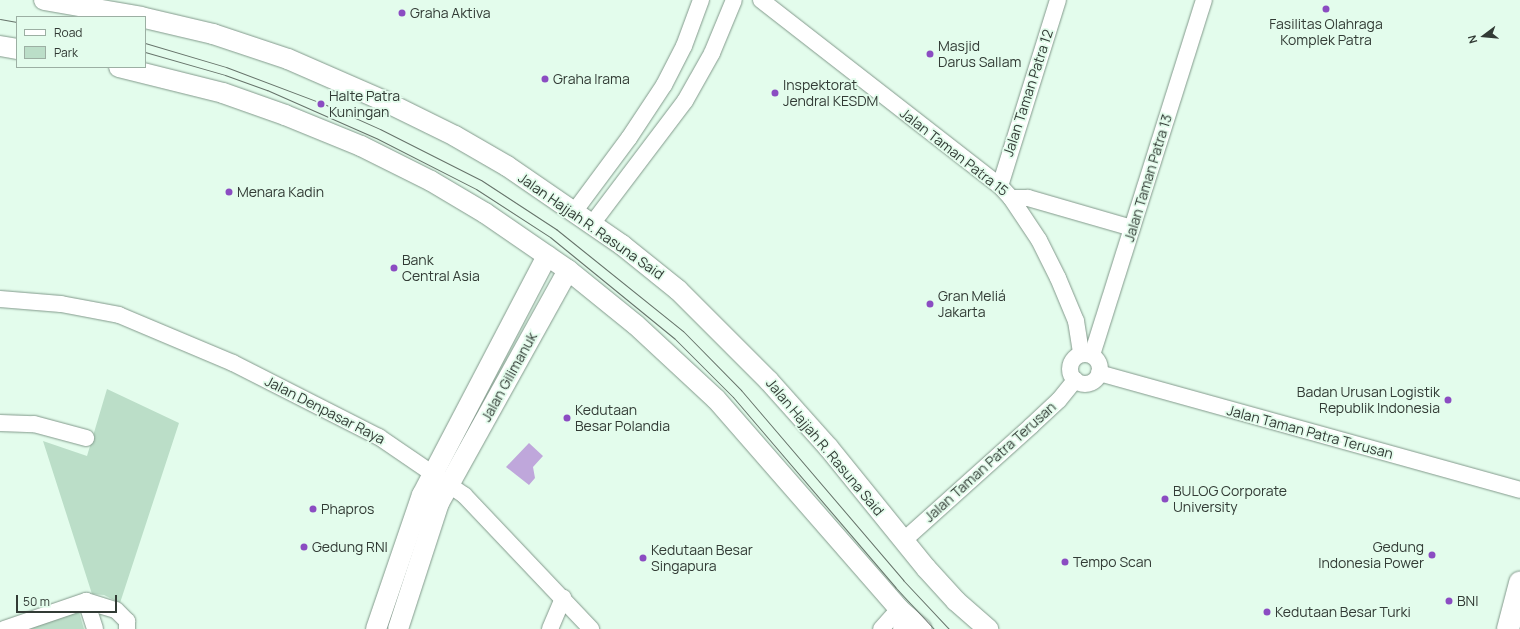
<!DOCTYPE html>
<html>
<head>
<meta charset="utf-8">
<style>
  body { margin:0 }
  #map { position:relative; width:1520px; height:629px; overflow:hidden; background:#e3fcec; font-family:Manrope,sans-serif }
  div>[style] { position:absolute }
  .green>* { inset:0; background:#bbdec8 }
  .water>* { inset:0; background:#bfa7db }
  .roads { filter:drop-shadow(0 0 1px #82998b) drop-shadow(0 0 1px #82998b) }
  .minor>* { height:16px; margin:-8px; padding:0 8px; transform-origin:8px; border-radius:8px; background:#fff }
  .minor>.ring { margin:-8px; padding:0; box-sizing:content-box; background:none; border:16px solid #fff; border-radius:50% }
  .major>* { height:20px; margin:-10px; padding:0 10px; transform-origin:10px; border-radius:10px; background:#fff }
  .highway>* { height:22px; margin:-11px; padding:0 11px; transform-origin:11px; border-radius:11px; background:#fff }
  .tram>* { height:1px; margin:-0.5px; padding:0 0.5px; transform-origin:0.5px; border-radius:0.5px; background:#66736a }
  .dots>* { width:11px; height:11px; translate:-50% -50%; box-sizing:border-box; border:2px solid #e3fcec; border-radius:50% }
  span { translate:-50% -50%; white-space:nowrap; text-align:center; line-height:1.15; -webkit-text-stroke:3.5px #e3fcec; paint-order:stroke }
  .poi-label { font-size:14px; color:#323b35 }
  .left { translate:0 -50%; text-align:left }
  .right { translate:-100% -50%; text-align:right }
  .street-label { font-size:14px; color:#323b35 }
  .legend { position:absolute; left:16px; top:16px; width:130px; height:52px; box-sizing:border-box; background:#e3fcec; border:1px solid #9cafa3; margin:0; padding:5px 7px; list-style:none; font-size:12px; color:#323b35 }
  .legend li { display:flex; align-items:center; gap:8px; height:20px }
  .legend b { width:20px; border:1px solid #9cafa3 }
  .north { position:absolute; left:1464px; top:16px; width:40px; height:40px; -webkit-text-stroke:3px #e3fcec; paint-order:stroke; rotate:254deg; font-size:11px; font-weight:700; line-height:16px; text-align:center; color:#323b35 }
  .north::after { content:''; display:block; margin:auto; width:14px; height:18px; background:#323b35; clip-path:polygon(50% 0,100% 100%,50% 72%,0 100%) }
  .scale { position:absolute; left:16px; top:595px; width:101px; height:18px; box-sizing:border-box; border:2px solid #323b35; border-top:0; padding-left:5px; font-size:12px; line-height:14px; white-space:nowrap; color:#323b35; -webkit-text-stroke:3px #e3fcec; paint-order:stroke }
</style>
</head>
<body>
<div id="map">
  <div class="green">
    <div style="clip-path:polygon(107px 389px,179px 423px,120px 603px,104px 595px,92px 594px,43px 441px,87px 456px)"></div>
    <div style="clip-path:polygon(79px 612px,84px 629px,24px 629px)"></div>
  </div>
  <div class="water">
    <div style="clip-path:polygon(529px 443px,543px 456px,533px 467px,535px 478px,529px 485px,506px 467px)"></div>
  </div>
  <div class="roads">
    <div class="minor">
      <div style="left:761px;top:0;width:303px;rotate:37.9deg"></div>
      <div style="left:1000px;top:186px;width:16px;rotate:47deg"></div>
      <div style="left:1011px;top:198px;width:50px;rotate:56.3deg"></div>
      <div style="left:1039px;top:240px;width:42px;rotate:63.4deg"></div>
      <div style="left:1058px;top:278px;width:47px;rotate:67.3deg"></div>
      <div style="left:1076px;top:321px;width:33px;rotate:81deg"></div>
      <div style="left:1000px;top:186px;width:195px;rotate:-72.7deg"></div>
      <div style="left:1011px;top:198px;width:17px"></div>
      <div style="left:1028px;top:198px;width:108px;rotate:16.1deg"></div>
      <div style="left:574px;top:212px;width:92px;rotate:-53.4deg"></div>
      <div style="left:629px;top:138px;width:64px;rotate:-56.6deg"></div>
      <div style="left:664px;top:85px;width:44px;rotate:-62.9deg"></div>
      <div style="left:684px;top:46px;width:49px;rotate:-69.7deg"></div>
      <div style="left:592px;top:224px;width:154px;rotate:-52.9deg"></div>
      <div style="left:685px;top:101px;width:55px;rotate:-60.6deg"></div>
      <div style="left:712px;top:53px;width:57px;rotate:-67.5deg"></div>
      <div style="left:0;top:299px;width:61px;rotate:4.7deg"></div>
      <div style="left:61px;top:304px;width:59px;rotate:10.7deg"></div>
      <div style="left:119px;top:315px;width:124px;rotate:22.8deg"></div>
      <div style="left:233px;top:363px;width:164px;rotate:26.9deg"></div>
      <div style="left:379px;top:437px;width:103px;rotate:34.3deg"></div>
      <div style="left:464px;top:495px;width:185px;rotate:46.5deg"></div>
      <div class="ring" style="left:1070px;top:354px;width:14px;height:14px"></div>
      <div style="left:1092px;top:355px;width:372px;rotate:-72.5deg"></div>
      <div style="left:1099px;top:373px;width:437px;rotate:15.5deg"></div>
      <div style="left:0;top:423px;width:34px;rotate:2deg"></div>
      <div style="left:34px;top:424px;width:54px;rotate:15.1deg"></div>
      <div style="left:903px;top:541px;width:172px;rotate:-41.9deg"></div>
      <div style="left:1031px;top:426px;width:38px;rotate:-43deg"></div>
      <div style="left:1059px;top:400px;width:26px;rotate:-51deg"></div>
      <div style="left:86px;top:601px;width:31px;rotate:17deg"></div>
      <div style="left:116px;top:610px;width:16px;rotate:45deg"></div>
      <div style="left:127px;top:621px;width:8px;rotate:90deg"></div>
      <div style="left:86px;top:601px;width:29px;rotate:72deg"></div>
      <div style="left:4px;top:629px;width:87px;rotate:-18.9deg"></div>
      <div style="left:550px;top:629px;width:34px;rotate:-67deg"></div>
      <div style="left:881px;top:629px;width:27px;rotate:-48deg"></div>
      <div style="left:901px;top:629px;width:14px;rotate:-54deg"></div>
    </div>
    <div class="major">
      <div style="left:44px;top:0;width:99px;rotate:9.8deg"></div>
      <div style="left:145px;top:18px;width:70px;rotate:13.2deg"></div>
      <div style="left:213px;top:34px;width:79px;rotate:18.4deg"></div>
      <div style="left:288px;top:59px;width:105px;rotate:23.6deg"></div>
      <div style="left:384px;top:101px;width:79px;rotate:26.2deg"></div>
      <div style="left:455px;top:136px;width:60px;rotate:30deg"></div>
      <div style="left:507px;top:166px;width:140px;rotate:34.5deg"></div>
      <div style="left:622px;top:245px;width:72px;rotate:38.8deg"></div>
      <div style="left:678px;top:290px;width:129px;rotate:45deg"></div>
      <div style="left:769px;top:381px;width:89px;rotate:48.2deg"></div>
      <div style="left:828px;top:447px;width:156px;rotate:51deg"></div>
      <div style="left:926px;top:568px;width:45px;rotate:47.7deg"></div>
      <div style="left:956px;top:601px;width:43px;rotate:41.2deg"></div>
      <div style="left:0;top:46px;width:17px;rotate:10deg"></div>
      <div style="left:119px;top:67px;width:107px;rotate:14deg"></div>
      <div style="left:223px;top:93px;width:66px;rotate:19.5deg"></div>
      <div style="left:285px;top:115px;width:82px;rotate:22.2deg"></div>
      <div style="left:361px;top:146px;width:78px;rotate:26.6deg"></div>
      <div style="left:431px;top:181px;width:63px;rotate:30.7deg"></div>
      <div style="left:485px;top:213px;width:101px;rotate:34.5deg"></div>
      <div style="left:568px;top:270px;width:87px;rotate:39deg"></div>
      <div style="left:636px;top:325px;width:109px;rotate:42.8deg"></div>
      <div style="left:716px;top:399px;width:279px;rotate:48.9deg"></div>
      <div style="left:899px;top:609px;width:30px;rotate:41deg"></div>
      <div style="left:376px;top:629px;width:142px;rotate:-71.1deg"></div>
      <div style="left:422px;top:495px;width:270px;rotate:-62.4deg"></div>
      <div style="left:398px;top:629px;width:133px;rotate:-72deg"></div>
      <div style="left:439px;top:503px;width:266px;rotate:-61deg"></div>
    </div>
    <div class="highway">
      <div style="left:1508px;top:629px;width:48px;rotate:-75.4deg"></div>
    </div>
  </div>
  <div class="tram">
    <div style="left:0;top:19px;width:17px;rotate:10deg"></div>
    <div style="left:145px;top:43px;width:84px;rotate:16.5deg"></div>
    <div style="left:226px;top:67px;width:105px;rotate:20.7deg"></div>
    <div style="left:324px;top:104px;width:61px;rotate:24.1deg"></div>
    <div style="left:380px;top:129px;width:113px;rotate:26.8deg"></div>
    <div style="left:481px;top:180px;width:90px;rotate:33.2deg"></div>
    <div style="left:556px;top:229px;width:163px;rotate:38.8deg"></div>
    <div style="left:683px;top:331px;width:83px;rotate:45.5deg"></div>
    <div style="left:741px;top:390px;width:250px;rotate:49.5deg"></div>
    <div style="left:903px;top:580px;width:67px;rotate:46.8deg"></div>
    <div style="left:145px;top:52px;width:83px;rotate:16deg"></div>
    <div style="left:225px;top:75px;width:45px;rotate:19.7deg"></div>
    <div style="left:267px;top:90px;width:119px;rotate:23.8deg"></div>
    <div style="left:376px;top:138px;width:112px;rotate:27deg"></div>
    <div style="left:476px;top:189px;width:88px;rotate:33deg"></div>
    <div style="left:550px;top:237px;width:161px;rotate:39.2deg"></div>
    <div style="left:675px;top:339px;width:82px;rotate:45deg"></div>
    <div style="left:733px;top:397px;width:250px;rotate:49.5deg"></div>
    <div style="left:895px;top:587px;width:57px;rotate:47.1deg"></div>
  </div>
  <div class="dots">
    <div style="left:1326px;top:9px;background:#8b4cc2"></div>
    <div style="left:402px;top:13px;background:#8b4cc2"></div>
    <div style="left:930px;top:54px;background:#8b4cc2"></div>
    <div style="left:545px;top:79px;background:#8b4cc2"></div>
    <div style="left:775px;top:93px;background:#8b4cc2"></div>
    <div style="left:321px;top:104px;background:#8b4cc2"></div>
    <div style="left:229px;top:192px;background:#8b4cc2"></div>
    <div style="left:394px;top:268px;background:#8b4cc2"></div>
    <div style="left:930px;top:304px;background:#8b4cc2"></div>
    <div style="left:1448px;top:400px;background:#8b4cc2"></div>
    <div style="left:567px;top:418px;background:#8b4cc2"></div>
    <div style="left:1165px;top:499px;background:#8b4cc2"></div>
    <div style="left:313px;top:509px;background:#8b4cc2"></div>
    <div style="left:304px;top:547px;background:#8b4cc2"></div>
    <div style="left:1432px;top:555px;background:#8b4cc2"></div>
    <div style="left:643px;top:558px;background:#8b4cc2"></div>
    <div style="left:1065px;top:562px;background:#8b4cc2"></div>
    <div style="left:1449px;top:601px;background:#8b4cc2"></div>
    <div style="left:1267px;top:612px;background:#8b4cc2"></div>
  </div>
  <div class="poi-label">
    <span class="left" style="left:410px;top:13px">Graha Aktiva</span>
    <span style="left:1326px;top:32px">Fasilitas Olahraga<br>Komplek Patra</span>
    <span class="left" style="left:938px;top:54px">Masjid<br>Darus Sallam</span>
    <span class="left" style="left:553px;top:79px">Graha Irama</span>
    <span class="left" style="left:783px;top:93px">Inspektorat<br>Jendral KESDM</span>
    <span class="left" style="left:329px;top:104px">Halte Patra<br>Kuningan</span>
    <span class="left" style="left:237px;top:192px">Menara Kadin</span>
    <span class="left" style="left:402px;top:268px">Bank<br>Central Asia</span>
    <span class="left" style="left:938px;top:304px">Gran Meliá<br>Jakarta</span>
    <span class="right" style="left:1440px;top:400px">Badan Urusan Logistik<br>Republik Indonesia</span>
    <span class="left" style="left:575px;top:418px">Kedutaan<br>Besar Polandia</span>
    <span class="left" style="left:1173px;top:499px">BULOG Corporate<br>University</span>
    <span class="left" style="left:321px;top:509px">Phapros</span>
    <span class="left" style="left:312px;top:547px">Gedung RNI</span>
    <span class="right" style="left:1424px;top:555px">Gedung<br>Indonesia Power</span>
    <span class="left" style="left:651px;top:558px">Kedutaan Besar<br>Singapura</span>
    <span class="left" style="left:1073px;top:562px">Tempo Scan</span>
    <span class="left" style="left:1457px;top:601px">BNI</span>
    <span class="left" style="left:1275px;top:612px">Kedutaan Besar Turki</span>
  </div>
  <div class="street-label">
    <span style="left:1028px;top:93px;rotate:-72deg">Jalan Taman Patra 12</span>
    <span style="left:954px;top:152px;rotate:38deg">Jalan Taman Patra 15</span>
    <span style="left:1148px;top:178px;rotate:-73deg">Jalan Taman Patra 13</span>
    <span style="left:591px;top:226px;rotate:35deg">Jalan Hajjah R. Rasuna Said</span>
    <span style="left:509px;top:377px;rotate:-61deg">Jalan Gilimanuk</span>
    <span style="left:325px;top:410px;rotate:27deg">Jalan Denpasar Raya</span>
    <span style="left:1310px;top:432px;rotate:15deg">Jalan Taman Patra Terusan</span>
    <span style="left:825px;top:447px;rotate:50deg">Jalan Hajjah R. Rasuna Said</span>
    <span style="left:990px;top:462px;rotate:-42deg">Jalan Taman Patra Terusan</span>
  </div>
  <ul class="legend">
  <li><b style="height:5px;background:#fff"></b>Road</li>
  <li><b style="height:11px;background:#bbdec8"></b>Park</li>
  </ul>
  <div class="north">N</div>
  <div class="scale">50 m</div>
</div>
</body>
</html>
